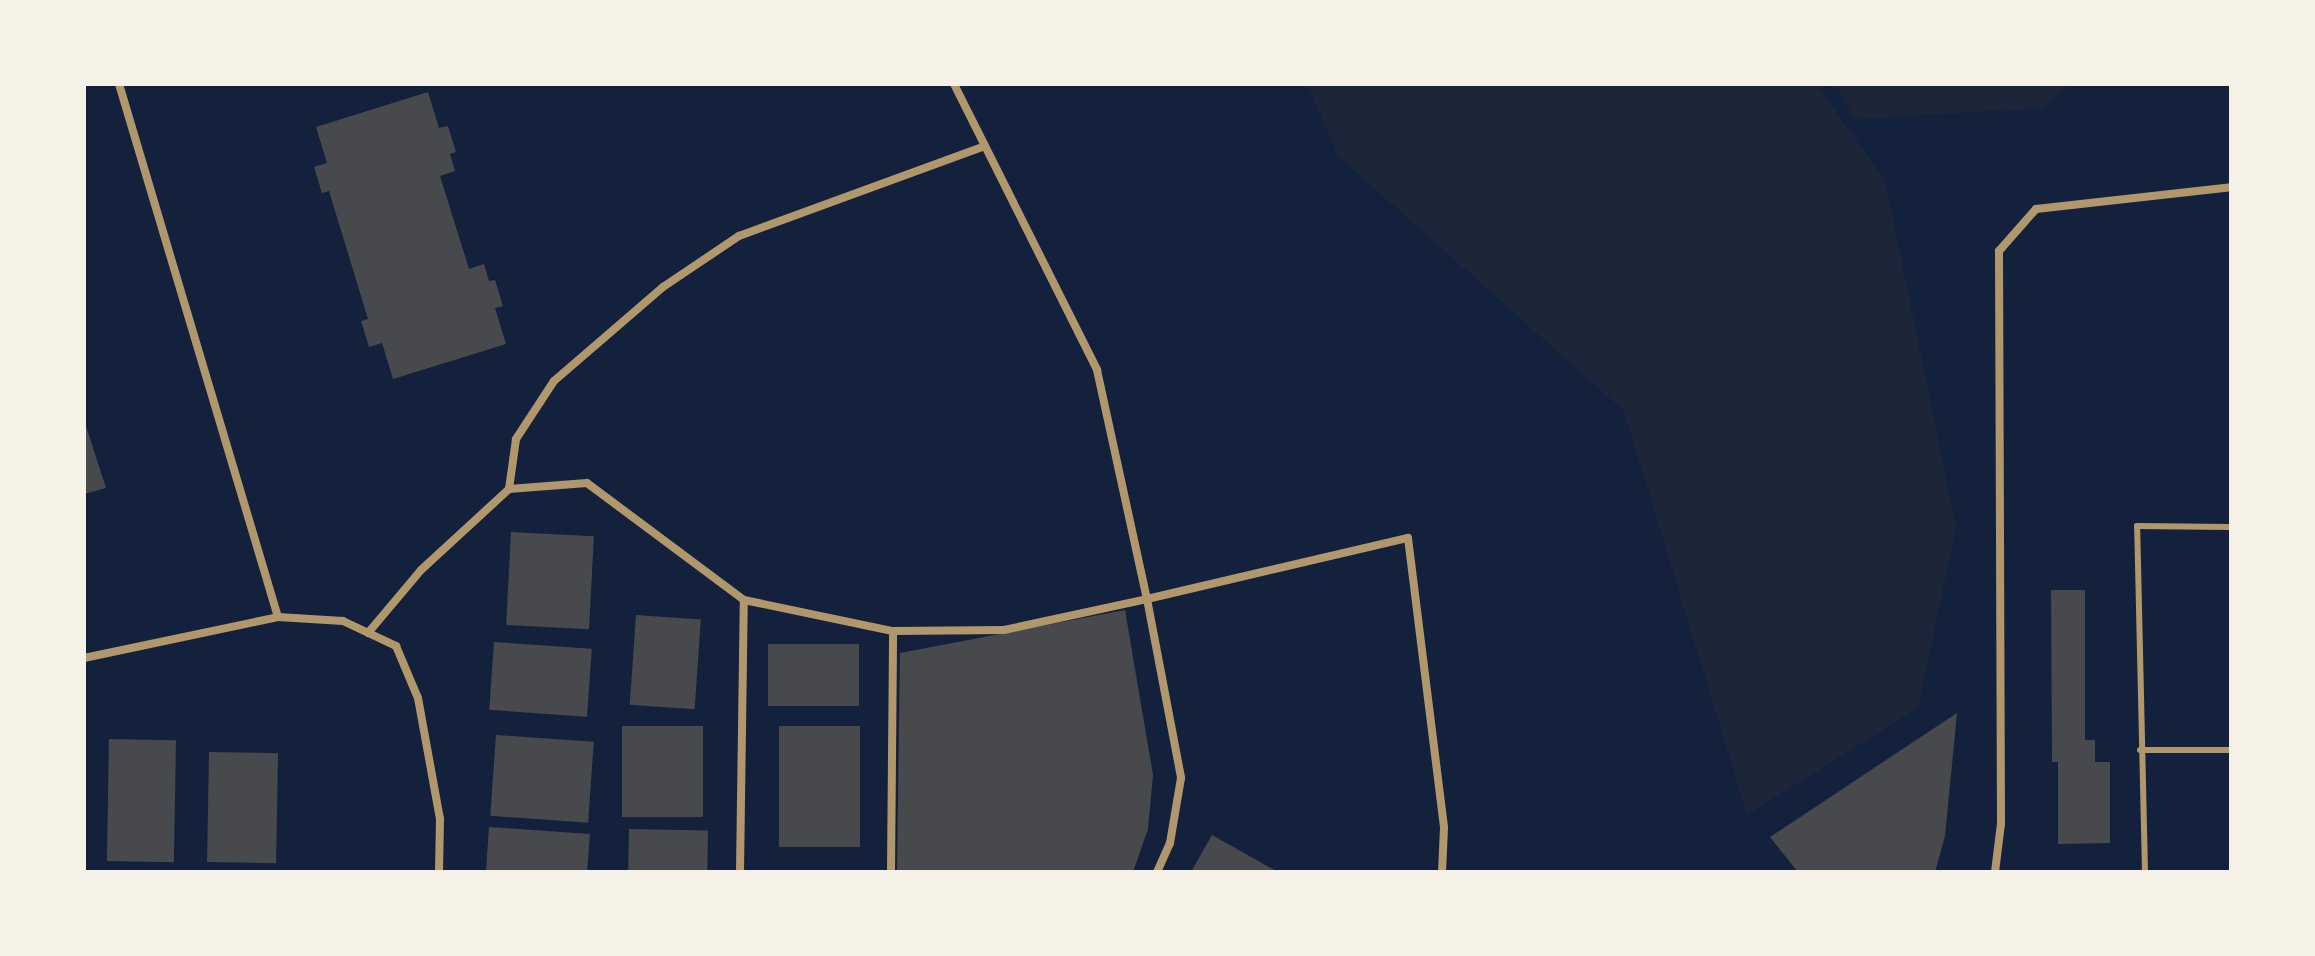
<!DOCTYPE html>
<html>
<head>
<meta charset="utf-8">
<style>
  body { margin:0 }
  #map { position:relative; width:2315px; height:956px; overflow:hidden; background:#14213d; font-family:"Space Grotesk",sans-serif }
  div>[style] { position:absolute }
  .green>* { inset:0; background:#1d2539 }
  .building>* { inset:0; background:#48494c; transform-origin:0 0 }
  .service>* { height:6px; margin:-3px; padding:0 3px; transform-origin:3px; border-radius:3px; background:#b1986c }
  .minor>* { height:8px; margin:-4px; padding:0 4px; transform-origin:4px; border-radius:4px; background:#b1986c }
  span { translate:-50% -50%; white-space:nowrap; text-align:center; line-height:1.15; -webkit-text-stroke:7px #f6f1e7; paint-order:stroke }
  .frame { position:absolute; inset:0; border:86px solid #f6f1e7; pointer-events:none }
</style>
</head>
<body>
<div id="map">
  <div class="green">
    <div style="clip-path:polygon(1308px 84px,1816px 84px,1885px 180px,1956px 527px,1918px 708px,1747px 815px,1624px 411px,1338px 156px)"></div>
    <div style="clip-path:polygon(1836px 84px,2068px 84px,2044px 108px,1854px 119px)"></div>
  </div>
  <div class="building">
    <div style="clip-path:polygon(428px 92px,439px 128px,448px 126px,456px 152px,450px 154px,455px 171px,440px 176px,469px 269px,484px 264px,489px 281px,495px 280px,503px 306px,495px 308px,506px 344px,393px 379px,382px 343px,369px 347px,361px 321px,368px 319px,329px 191px,322px 193px,314px 167px,327px 163px,316px 127px)"></div>
    <div style="clip-path:polygon(84px 420px,106px 488px,84px 494px)"></div>
    <div style="left:511px;top:532px;width:83px;height:93px;rotate:3deg"></div>
    <div style="clip-path:polygon(2051px 590px,2085px 590px,2085px 740px,2095px 740px,2095px 762px,2110px 762px,2110px 843px,2058px 844px,2058px 762px,2052px 762px)"></div>
    <div style="clip-path:polygon(1125px 610px,1153px 775px,1148px 829px,1133px 872px,897px 872px,900px 653px)"></div>
    <div style="left:636px;top:615px;width:65px;height:90px;rotate:4deg"></div>
    <div style="left:494px;top:642px;width:98px;height:68px;rotate:4deg"></div>
    <div style="left:859px;top:644px;width:62px;height:91px;rotate:90deg"></div>
    <div style="clip-path:polygon(1957px 713px,1945px 836px,1935px 872px,1798px 872px,1770px 837px)"></div>
    <div style="left:622px;top:726px;width:81px;height:91px"></div>
    <div style="left:779px;top:726px;width:81px;height:121px"></div>
    <div style="left:496px;top:735px;width:98px;height:81px;rotate:4deg"></div>
    <div style="left:109px;top:739px;width:67px;height:122px;rotate:1deg"></div>
    <div style="left:209px;top:752px;width:69px;height:110px;rotate:1deg"></div>
    <div style="clip-path:polygon(489px 827px,590px 834px,587px 872px,486px 872px)"></div>
    <div style="left:629px;top:829px;width:79px;height:43px;rotate:1deg"></div>
    <div style="clip-path:polygon(1212px 835px,1278px 872px,1191px 872px)"></div>
  </div>
  <div class="service">
    <div style="left:2140px;top:750px;width:91px"></div>
    <div style="left:2145px;top:872px;width:346px;rotate:-91.3deg"></div>
    <div style="left:2137px;top:526px;width:94px;rotate:0.6deg"></div>
  </div>
  <div class="minor">
    <div style="left:119px;top:84px;width:556px;rotate:73.39deg"></div>
    <div style="left:954px;top:84px;width:320px;rotate:63.4deg"></div>
    <div style="left:1097px;top:370px;width:234px;rotate:77.7deg"></div>
    <div style="left:1147px;top:599px;width:268px;rotate:-13.2deg"></div>
    <div style="left:1408px;top:538px;width:292px;rotate:82.9deg"></div>
    <div style="left:1444px;top:828px;width:44px;rotate:92.6deg"></div>
    <div style="left:509px;top:489px;width:50px;rotate:-82deg"></div>
    <div style="left:516px;top:439px;width:69px;rotate:-56.8deg"></div>
    <div style="left:554px;top:381px;width:144px;rotate:-40.8deg"></div>
    <div style="left:663px;top:287px;width:92px;rotate:-33.9deg"></div>
    <div style="left:739px;top:236px;width:262px;rotate:-20.1deg"></div>
    <div style="left:368px;top:633px;width:82px;rotate:-49.9deg"></div>
    <div style="left:421px;top:570px;width:120px;rotate:-42.6deg"></div>
    <div style="left:509px;top:489px;width:78px;rotate:-4.4deg"></div>
    <div style="left:587px;top:483px;width:196px;rotate:36.7deg"></div>
    <div style="left:744px;top:600px;width:152px;rotate:11.8deg"></div>
    <div style="left:893px;top:631px;width:111px;rotate:-0.5deg"></div>
    <div style="left:1004px;top:630px;width:146px;rotate:-12.2deg"></div>
    <div style="left:1147px;top:599px;width:182px;rotate:79.2deg"></div>
    <div style="left:1181px;top:778px;width:66px;rotate:99.6deg"></div>
    <div style="left:1170px;top:843px;width:32px;rotate:114deg"></div>
    <div style="left:84px;top:658px;width:198px;rotate:-11.9deg"></div>
    <div style="left:278px;top:617px;width:65px;rotate:3.5deg"></div>
    <div style="left:343px;top:621px;width:59px;rotate:25.3deg"></div>
    <div style="left:396px;top:646px;width:56px;rotate:67.1deg"></div>
    <div style="left:418px;top:698px;width:123px;rotate:79.7deg"></div>
    <div style="left:440px;top:819px;width:53px;rotate:91.1deg"></div>
    <div style="left:740px;top:872px;width:272px;rotate:-89.2deg"></div>
    <div style="left:891px;top:872px;width:241px;rotate:-89.5deg"></div>
    <div style="left:1995px;top:872px;width:48px;rotate:-82.9deg"></div>
    <div style="left:2001px;top:824px;width:573px;rotate:-90.2deg"></div>
    <div style="left:1999px;top:251px;width:56px;rotate:-48.6deg"></div>
    <div style="left:2036px;top:209px;width:196px;rotate:-6.4deg"></div>
  </div>
  <div class="frame"></div>
</div>
</body>
</html>
